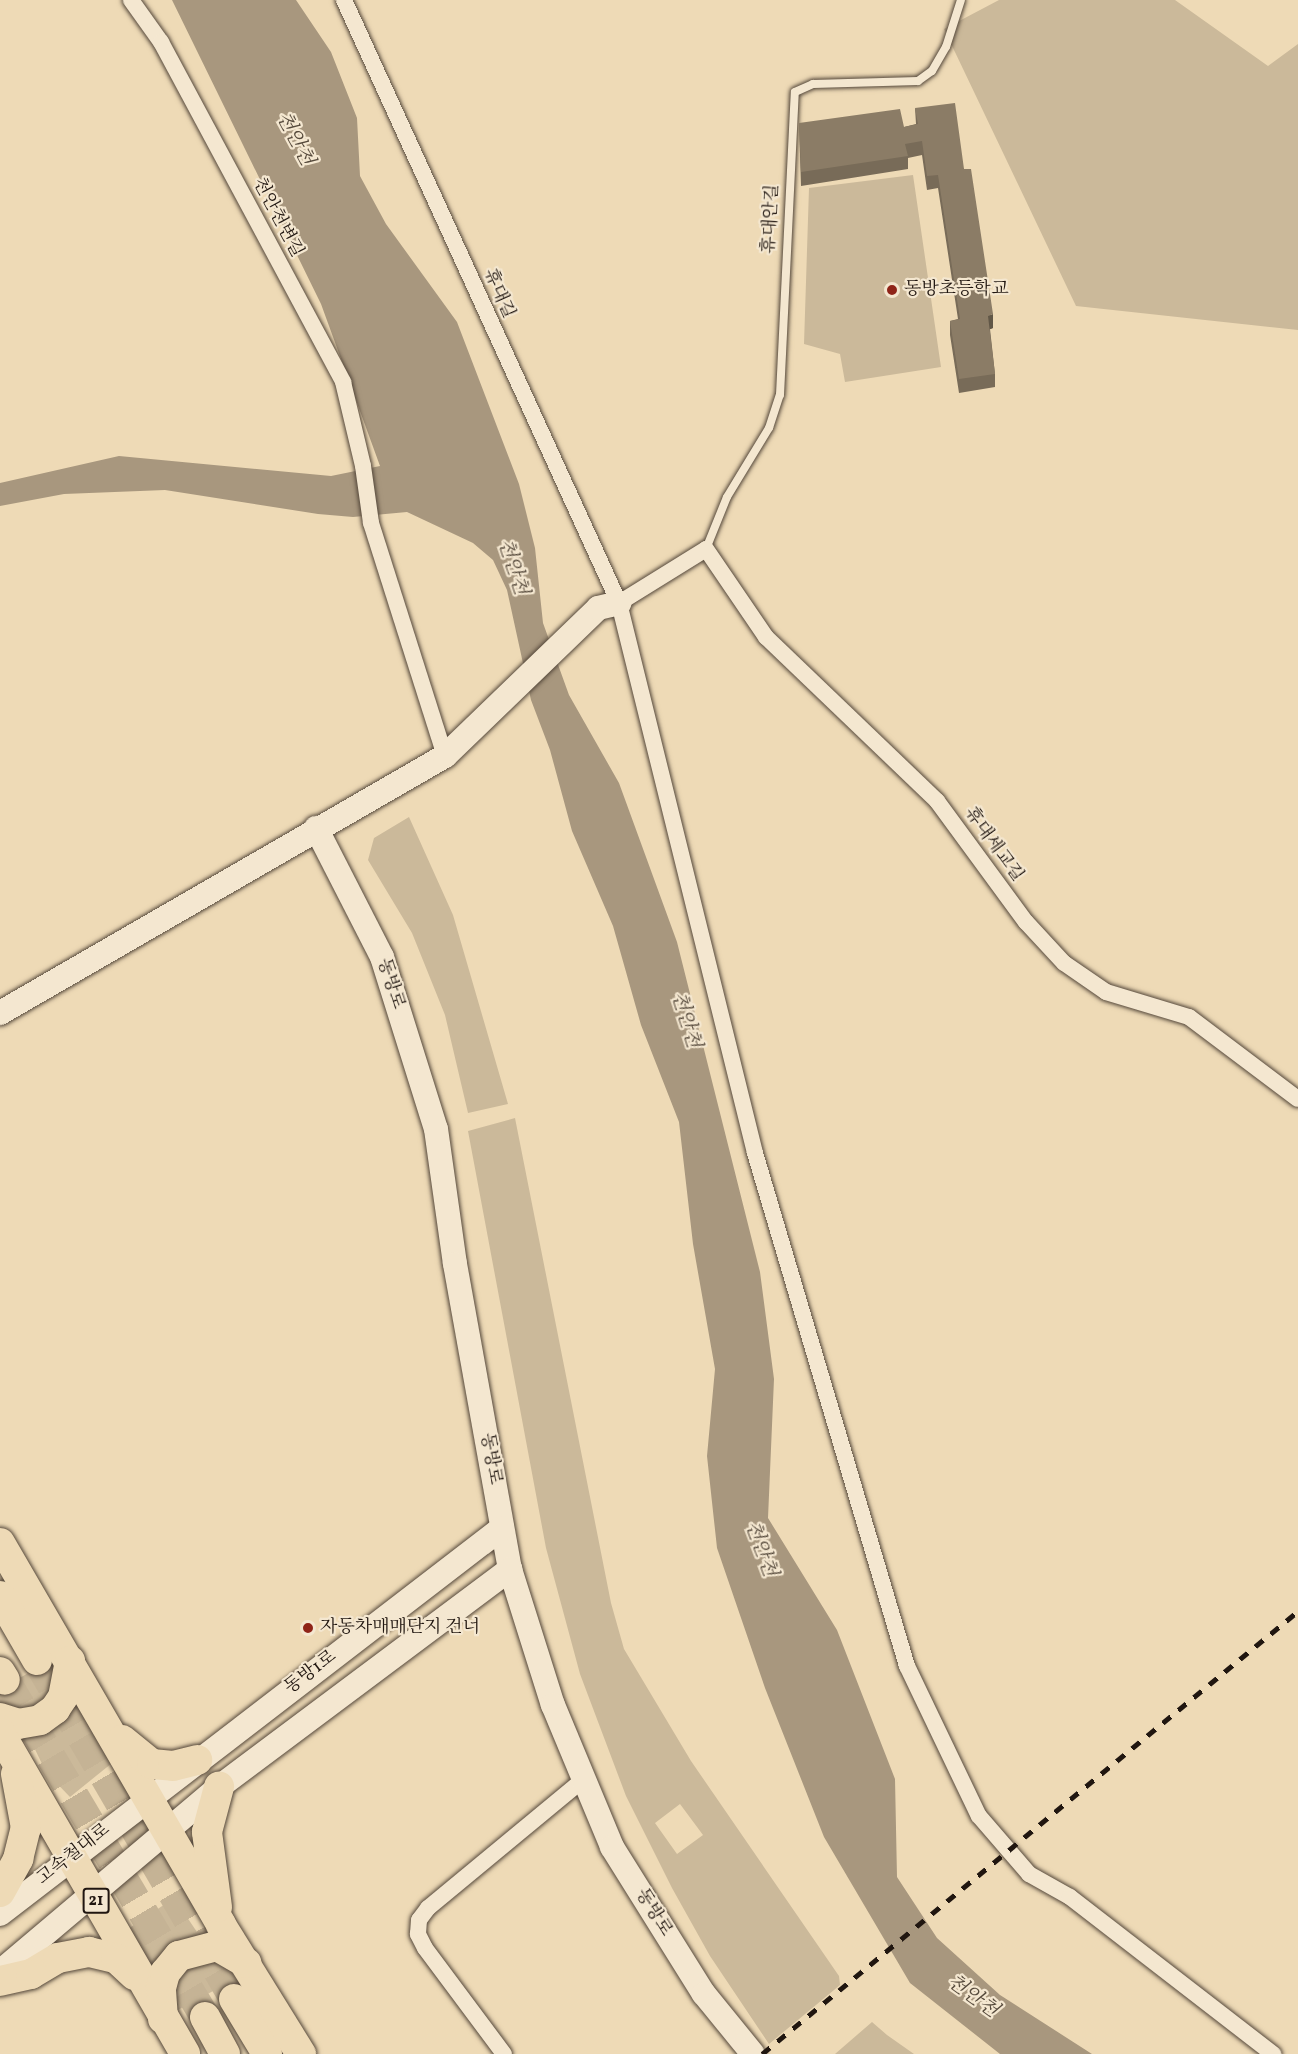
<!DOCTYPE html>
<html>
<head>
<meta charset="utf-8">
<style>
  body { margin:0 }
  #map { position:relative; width:1298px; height:2054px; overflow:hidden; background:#eedab6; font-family:Vollkorn,"Noto Serif KR",serif }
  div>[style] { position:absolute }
  .green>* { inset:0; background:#cbb99a; transform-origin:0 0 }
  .water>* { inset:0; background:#a8977e }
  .highway-tunnel>* { height:30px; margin-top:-15px; transform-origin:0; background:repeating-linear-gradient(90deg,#c5b395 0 30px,transparent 0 45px) }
  .roads { filter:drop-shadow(0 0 2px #54473a) drop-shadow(0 0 2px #54473a) }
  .lane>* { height:8px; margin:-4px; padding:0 4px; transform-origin:4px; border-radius:4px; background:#f4e7d0 }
  .street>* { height:16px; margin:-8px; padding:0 8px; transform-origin:8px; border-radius:8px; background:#f4e7d0 }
  .secondary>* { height:24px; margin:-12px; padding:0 12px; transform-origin:12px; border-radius:12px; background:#f4e7d0 }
  .highway>* { height:30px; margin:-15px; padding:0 15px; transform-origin:15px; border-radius:15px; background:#eedab6 }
  .rail>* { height:4.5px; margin-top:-2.25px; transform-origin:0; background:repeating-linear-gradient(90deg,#201610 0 10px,transparent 0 20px) }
  .wall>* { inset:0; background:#786b58 }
  .shaded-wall>* { inset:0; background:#615747 }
  .building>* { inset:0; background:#8b7c66 }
  .dots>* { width:16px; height:16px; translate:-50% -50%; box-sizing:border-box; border:3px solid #f4e7d0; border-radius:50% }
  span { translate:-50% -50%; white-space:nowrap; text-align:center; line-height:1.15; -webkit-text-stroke:4.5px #f4e7d0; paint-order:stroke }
  .shield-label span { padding:2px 4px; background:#f4e7d0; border:2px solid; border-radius:4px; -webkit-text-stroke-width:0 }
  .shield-label { font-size:16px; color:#201610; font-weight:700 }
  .street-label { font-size:18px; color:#201610 }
  .poi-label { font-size:18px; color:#201610 }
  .left { translate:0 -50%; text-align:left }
  .water-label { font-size:20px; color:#564a3c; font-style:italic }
</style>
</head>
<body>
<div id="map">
  <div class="green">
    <div style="clip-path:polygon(999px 0,1175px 0,1268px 66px,1298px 44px,1298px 330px,1076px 306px,944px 29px)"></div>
    <div style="clip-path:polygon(913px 175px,941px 367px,845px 382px,840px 354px,804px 344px,809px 188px)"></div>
    <div style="clip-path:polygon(409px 817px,453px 915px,508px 1104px,468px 1113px,445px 1015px,412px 933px,368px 860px,374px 838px)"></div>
    <div style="clip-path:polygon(evenodd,515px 1118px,611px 1603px,624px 1649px,691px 1761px,839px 1976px,840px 1985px,769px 2044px,710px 1956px,672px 1888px,626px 1796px,580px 1674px,546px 1548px,468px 1131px,515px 1118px,680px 1804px,703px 1835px,677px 1854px,655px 1823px,680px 1804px)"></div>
    <div style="clip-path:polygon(55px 1658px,55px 1692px,32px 1711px,0 1708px,0 1689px)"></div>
    <div style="clip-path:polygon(76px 1697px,117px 1759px,70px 1797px,46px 1772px,27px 1733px)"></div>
    <div style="left:174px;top:1898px;width:52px;height:64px;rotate:56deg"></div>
    <div style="clip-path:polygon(208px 1957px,243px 1975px,172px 2013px,178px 1972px)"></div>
    <div style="clip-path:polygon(872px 2022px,887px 2035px,914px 2054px,835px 2054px)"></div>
  </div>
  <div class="water">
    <div style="clip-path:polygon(172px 0,296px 0,331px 52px,357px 118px,360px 176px,386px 224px,457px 322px,519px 484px,535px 548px,543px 623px,569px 695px,619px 783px,677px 942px,760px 1272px,774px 1379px,768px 1518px,837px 1630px,895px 1779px,897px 1877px,937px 1938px,1000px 1995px,1092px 2054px,1000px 2054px,910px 1983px,824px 1837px,765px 1688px,717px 1548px,707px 1456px,715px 1369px,693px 1244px,679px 1122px,641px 1025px,613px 926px,572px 831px,550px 750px,531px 700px,507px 590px,493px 560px,473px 543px,407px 512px,353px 517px,318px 514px,165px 490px,64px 494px,0 506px,0 483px,119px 456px,331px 476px,380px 466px,321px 304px)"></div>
  </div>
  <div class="highway-tunnel">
    <div style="left:37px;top:1660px;width:392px;rotate:59.8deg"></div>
    <div style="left:5px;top:1680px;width:392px;rotate:59.3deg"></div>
  </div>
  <div class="roads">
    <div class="lane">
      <div style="left:706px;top:549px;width:56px;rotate:-68deg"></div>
      <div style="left:727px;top:497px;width:81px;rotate:-58.7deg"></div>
      <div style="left:769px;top:428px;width:35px;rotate:-72deg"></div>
      <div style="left:780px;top:395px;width:303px;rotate:-87.2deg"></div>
      <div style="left:795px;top:92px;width:20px;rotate:-24deg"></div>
      <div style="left:813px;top:84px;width:105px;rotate:-1.6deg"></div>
      <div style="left:918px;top:81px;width:17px;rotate:-36deg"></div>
      <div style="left:932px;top:71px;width:28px;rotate:-60deg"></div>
      <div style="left:946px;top:47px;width:49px;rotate:-72.3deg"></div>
    </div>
    <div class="street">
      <div style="left:131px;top:0;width:52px;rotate:54.5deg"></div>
      <div style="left:161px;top:42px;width:386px;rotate:61.8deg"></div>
      <div style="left:343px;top:382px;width:86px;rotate:76.6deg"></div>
      <div style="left:363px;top:466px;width:58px;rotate:82deg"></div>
      <div style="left:371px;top:523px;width:244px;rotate:72.4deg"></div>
      <div style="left:344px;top:0;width:663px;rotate:65.48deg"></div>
      <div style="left:619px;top:603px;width:567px;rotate:76.11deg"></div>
      <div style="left:755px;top:1153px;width:535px;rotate:73.5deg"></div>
      <div style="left:907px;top:1666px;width:166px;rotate:64.4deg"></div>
      <div style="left:979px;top:1816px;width:77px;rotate:49.2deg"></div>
      <div style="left:1029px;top:1874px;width:47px;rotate:29.3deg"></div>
      <div style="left:1070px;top:1897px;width:257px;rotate:37.7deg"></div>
      <div style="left:619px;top:603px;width:102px;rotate:-31.8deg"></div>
      <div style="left:706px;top:549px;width:107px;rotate:55.7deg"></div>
      <div style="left:766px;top:637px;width:237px;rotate:43.8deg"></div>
      <div style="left:937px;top:801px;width:150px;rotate:53.7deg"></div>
      <div style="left:1026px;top:922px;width:56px;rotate:47.2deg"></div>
      <div style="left:1064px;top:963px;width:51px;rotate:34.6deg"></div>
      <div style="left:1106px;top:992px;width:87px;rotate:16.8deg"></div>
      <div style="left:1189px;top:1017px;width:136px;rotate:37deg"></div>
      <div style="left:504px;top:2054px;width:132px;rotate:-126.7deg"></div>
      <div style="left:425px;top:1948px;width:16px;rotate:-117deg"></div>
      <div style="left:418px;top:1934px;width:14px;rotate:-86deg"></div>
      <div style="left:419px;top:1920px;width:15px;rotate:-53deg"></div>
      <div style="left:428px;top:1908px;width:202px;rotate:-39.6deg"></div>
    </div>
    <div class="secondary">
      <div style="left:316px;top:828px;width:145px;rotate:62.9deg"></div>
      <div style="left:382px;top:957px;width:180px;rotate:72.6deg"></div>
      <div style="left:436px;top:1129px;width:136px;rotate:82deg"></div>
      <div style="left:455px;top:1264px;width:310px;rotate:79.8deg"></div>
      <div style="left:510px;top:1569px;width:143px;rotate:72.5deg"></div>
      <div style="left:553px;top:1705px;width:154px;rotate:67.4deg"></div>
      <div style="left:612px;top:1847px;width:173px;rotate:58deg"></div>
      <div style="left:704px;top:1994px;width:77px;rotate:50.8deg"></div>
      <div style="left:0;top:1013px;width:514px;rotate:-30.01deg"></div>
      <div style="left:445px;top:756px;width:213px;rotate:-44deg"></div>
      <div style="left:598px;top:608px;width:22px;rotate:-13deg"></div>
      <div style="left:0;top:1914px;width:633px;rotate:-37.56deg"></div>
      <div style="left:0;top:1972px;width:287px;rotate:-40.2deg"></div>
      <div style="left:219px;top:1787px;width:364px;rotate:-36.8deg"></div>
    </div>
    <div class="highway">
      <div style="left:0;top:1543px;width:441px;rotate:59.9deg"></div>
      <div style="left:221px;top:1925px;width:152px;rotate:58.2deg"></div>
      <div style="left:0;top:1596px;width:74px;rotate:60deg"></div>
      <div style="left:0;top:1672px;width:9px;rotate:58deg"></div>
      <div style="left:0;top:1718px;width:19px;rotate:18deg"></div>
      <div style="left:18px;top:1724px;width:22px;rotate:-10deg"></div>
      <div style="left:40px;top:1720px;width:19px;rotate:-36deg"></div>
      <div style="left:55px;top:1709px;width:14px;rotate:-56deg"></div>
      <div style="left:63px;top:1697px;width:37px;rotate:-79deg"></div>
      <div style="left:0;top:1733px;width:370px;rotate:60deg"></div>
      <div style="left:122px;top:1740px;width:38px;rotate:39deg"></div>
      <div style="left:152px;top:1764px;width:21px;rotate:5deg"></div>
      <div style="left:173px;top:1766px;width:25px;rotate:-14deg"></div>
      <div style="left:0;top:1892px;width:38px;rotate:-61deg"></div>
      <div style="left:18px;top:1859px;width:32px;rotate:-76deg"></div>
      <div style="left:26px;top:1828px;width:55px;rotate:-100.5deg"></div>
      <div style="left:217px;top:1907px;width:76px;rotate:-97.6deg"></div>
      <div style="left:207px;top:1832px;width:47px;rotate:-75.1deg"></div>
      <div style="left:0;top:1981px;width:32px;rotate:-13deg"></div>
      <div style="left:31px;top:1974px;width:31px;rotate:-31deg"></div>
      <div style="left:58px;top:1958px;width:32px;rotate:-11deg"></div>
      <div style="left:89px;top:1952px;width:28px;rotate:13deg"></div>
      <div style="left:116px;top:1958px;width:25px;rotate:43deg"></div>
      <div style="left:234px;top:1999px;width:64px;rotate:59deg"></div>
      <div style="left:205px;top:2017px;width:42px;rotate:61.6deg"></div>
      <div style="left:163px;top:2019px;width:31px;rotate:-94deg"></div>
      <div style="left:161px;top:1988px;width:16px;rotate:-75deg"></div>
      <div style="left:165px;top:1973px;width:22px;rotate:-51deg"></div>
      <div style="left:179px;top:1956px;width:39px;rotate:-15deg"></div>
      <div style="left:217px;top:1946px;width:34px;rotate:30deg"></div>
    </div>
  </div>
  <div class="rail">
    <div style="left:762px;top:2054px;width:695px;rotate:-39.57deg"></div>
  </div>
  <div class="wall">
    <div style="clip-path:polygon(915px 108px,964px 169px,993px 328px,990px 329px,995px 374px,995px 387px,959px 393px,950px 335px,950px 321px,958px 319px,938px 188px,927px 190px,922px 155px,908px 158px,908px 169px,801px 186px,799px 123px,904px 127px,916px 124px)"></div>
  </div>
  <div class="shaded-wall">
    <div style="clip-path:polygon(993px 314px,993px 328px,988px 330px,988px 316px)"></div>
  </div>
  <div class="building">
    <div style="clip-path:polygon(955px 103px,964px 169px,971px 169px,993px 314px,988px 316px,995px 374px,959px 379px,950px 321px,960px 319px,938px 175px,927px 176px,922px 141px,905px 144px,908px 156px,801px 172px,799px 123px,900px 109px,904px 127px,918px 124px,915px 108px)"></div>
  </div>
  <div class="dots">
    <div style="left:892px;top:290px;background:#8f2418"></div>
    <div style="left:308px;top:1628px;background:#8f2418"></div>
  </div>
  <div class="shield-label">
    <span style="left:96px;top:1901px">21</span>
  </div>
  <div class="street-label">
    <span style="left:277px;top:218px;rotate:62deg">천안천변길</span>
    <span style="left:772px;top:219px;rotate:-87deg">휴대안길</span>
    <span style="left:498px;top:294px;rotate:66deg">휴대길</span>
    <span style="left:993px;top:845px;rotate:54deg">휴대세교길</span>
    <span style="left:390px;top:984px;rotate:72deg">동방로</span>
    <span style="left:490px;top:1459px;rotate:80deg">동방로</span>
    <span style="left:311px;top:1673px;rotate:-37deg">동방1로</span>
    <span style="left:74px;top:1855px;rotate:-38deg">고속철대로</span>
    <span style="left:653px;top:1913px;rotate:58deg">동방로</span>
  </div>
  <div class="poi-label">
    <span class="left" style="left:904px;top:290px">동방초등학교</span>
    <span class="left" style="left:320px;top:1628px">자동차매매단지 건너</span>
  </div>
  <div class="water-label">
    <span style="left:294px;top:139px;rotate:62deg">천안천</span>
    <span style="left:512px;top:567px;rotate:72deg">천안천</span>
    <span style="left:685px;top:1020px;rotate:73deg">천안천</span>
    <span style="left:760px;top:1549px;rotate:70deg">천안천</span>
    <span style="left:972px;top:1997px;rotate:36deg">천안천</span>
  </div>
</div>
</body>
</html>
